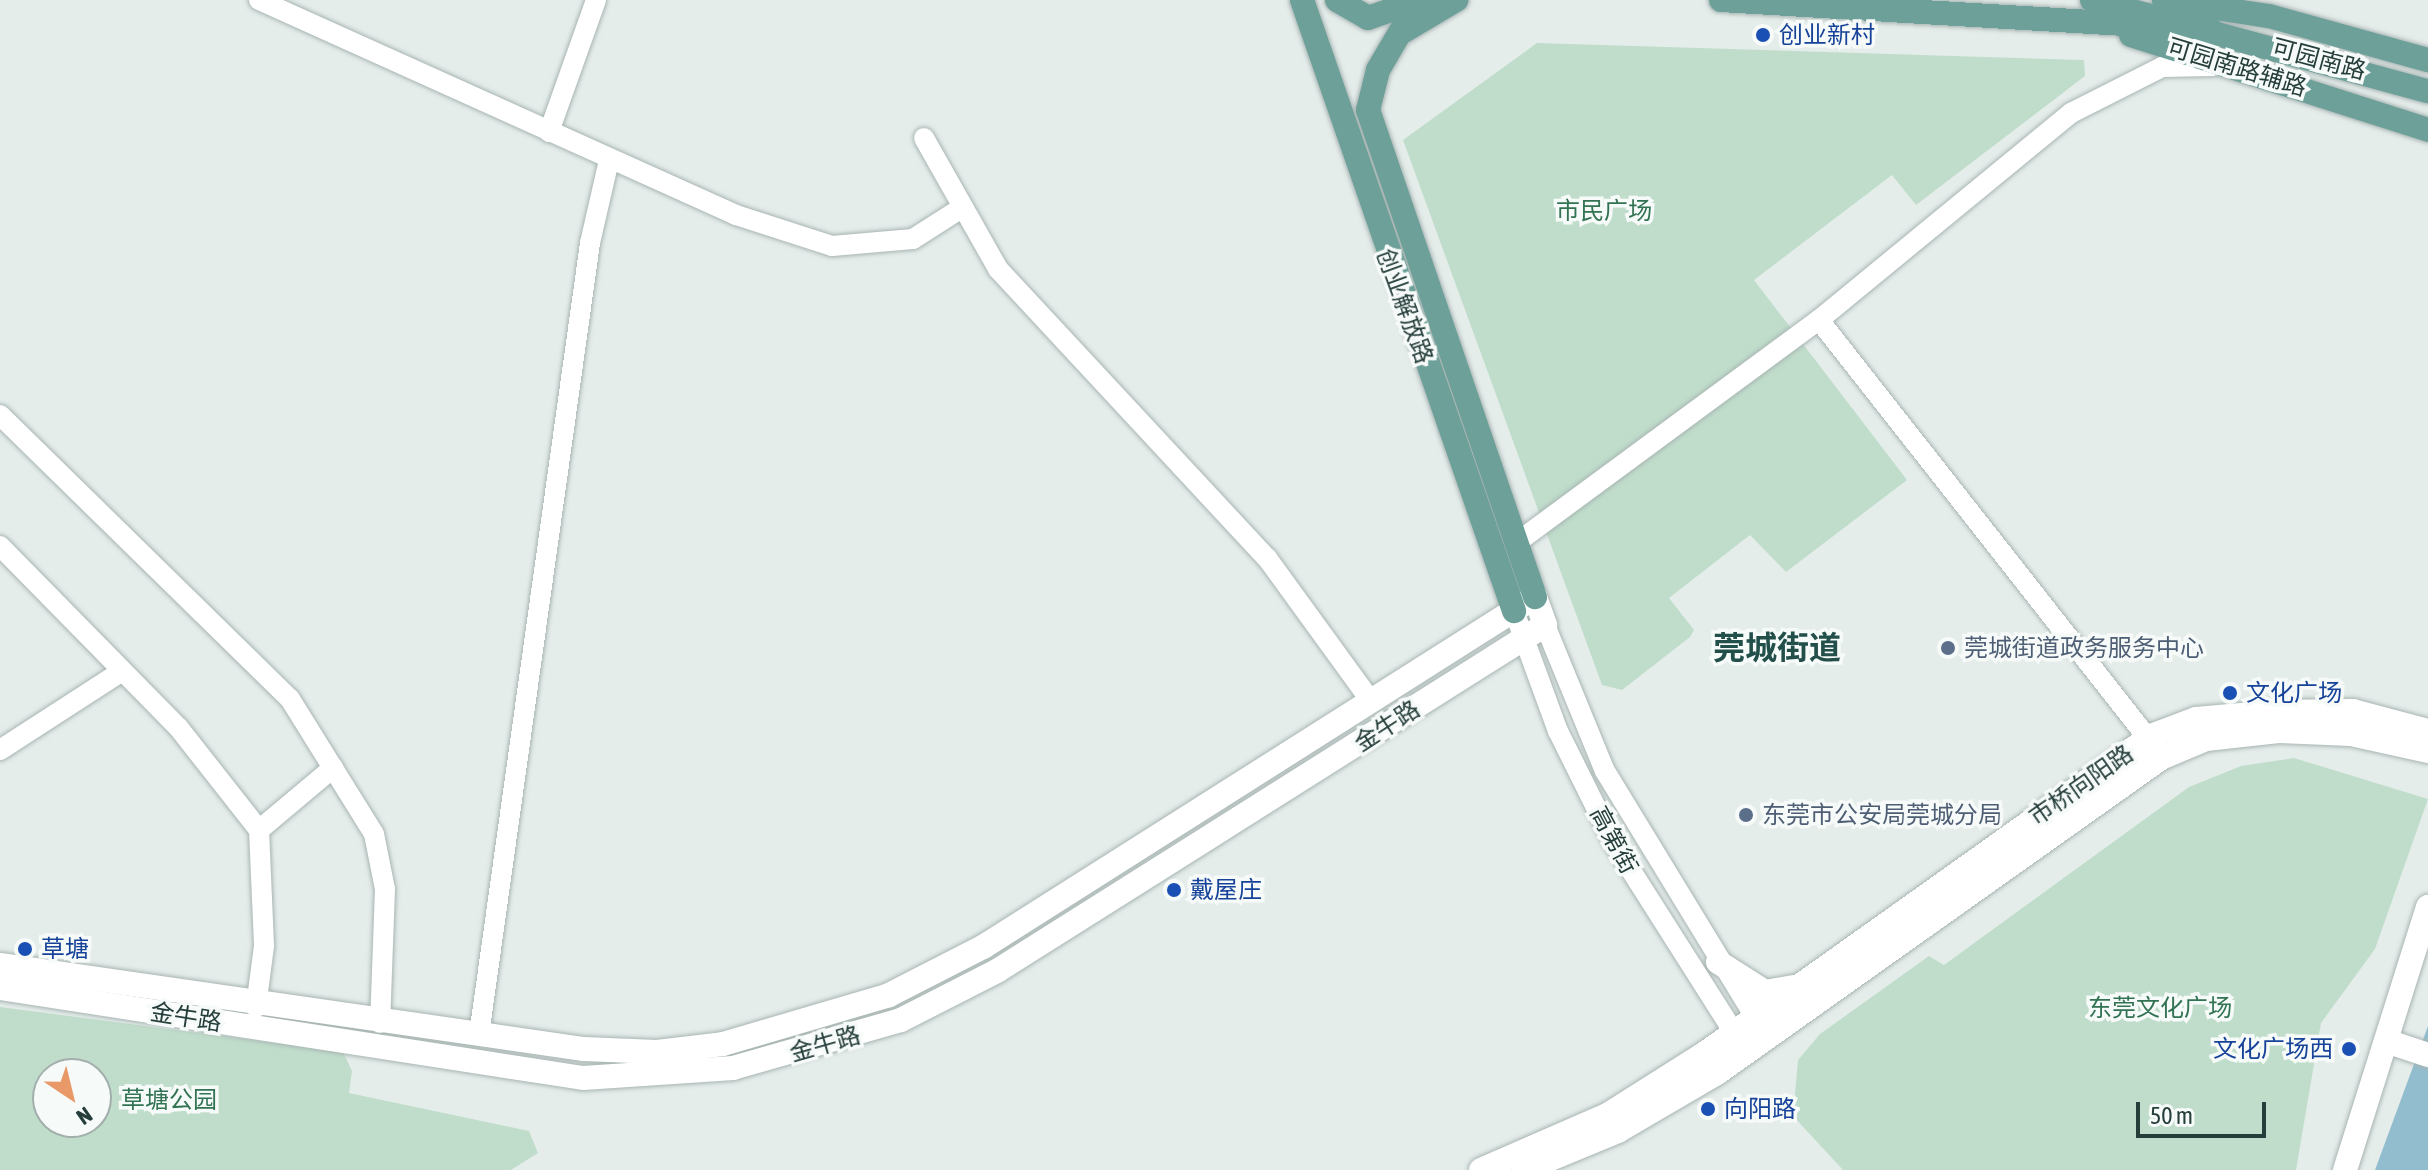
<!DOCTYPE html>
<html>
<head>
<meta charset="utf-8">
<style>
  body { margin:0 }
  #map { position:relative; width:2428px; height:1170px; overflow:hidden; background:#e5edeb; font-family:"Asap Condensed","Noto Sans SC",sans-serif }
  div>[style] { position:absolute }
  .green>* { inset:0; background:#c0ddcb }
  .water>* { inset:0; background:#91bdce }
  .roads { filter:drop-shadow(0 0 2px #a8b5b3) drop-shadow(0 0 2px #a8b5b3) }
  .minor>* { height:20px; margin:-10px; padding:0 10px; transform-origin:10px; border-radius:10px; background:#fff }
  .tertiary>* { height:24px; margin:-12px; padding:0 12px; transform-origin:12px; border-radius:12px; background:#fff }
  .secondary>* { height:24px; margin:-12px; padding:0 12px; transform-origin:12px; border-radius:12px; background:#fff }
  .primary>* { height:24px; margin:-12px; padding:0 12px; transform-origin:12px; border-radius:12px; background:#6da099 }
  .dots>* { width:22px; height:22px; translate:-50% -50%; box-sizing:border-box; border:4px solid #f6faf8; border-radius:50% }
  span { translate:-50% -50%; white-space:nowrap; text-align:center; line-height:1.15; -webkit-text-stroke:7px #f6faf8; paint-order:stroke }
  .transit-label { font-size:24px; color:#164399 }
  .left { translate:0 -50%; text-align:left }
  .right { translate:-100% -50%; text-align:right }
  .street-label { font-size:24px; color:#253e3b }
  .park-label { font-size:24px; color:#327353 }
  .service-label { font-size:24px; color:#4e5e75 }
  .district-label { font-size:32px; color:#224f4a; font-weight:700 }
  .north { position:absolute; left:32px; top:1058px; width:80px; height:80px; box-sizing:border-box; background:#f6faf8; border:2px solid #a2afac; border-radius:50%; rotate:145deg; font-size:22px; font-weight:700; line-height:32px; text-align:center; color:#253e3b }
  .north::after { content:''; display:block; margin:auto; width:28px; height:36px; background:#e99867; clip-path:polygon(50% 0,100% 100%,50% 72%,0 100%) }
  .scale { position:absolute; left:2136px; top:1102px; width:130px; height:36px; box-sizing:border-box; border:4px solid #253e3b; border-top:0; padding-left:10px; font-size:24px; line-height:28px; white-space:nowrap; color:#253e3b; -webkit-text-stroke:6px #f6faf8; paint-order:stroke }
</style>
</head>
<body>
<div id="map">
  <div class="green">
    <div style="clip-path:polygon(1537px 43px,2084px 60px,2085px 76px,1916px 205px,1892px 175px,1754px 280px,1907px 480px,1786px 572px,1750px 535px,1669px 598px,1694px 630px,1690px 637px,1622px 690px,1602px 685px,1403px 140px)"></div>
    <div style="clip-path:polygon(2294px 758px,2428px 799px,2375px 949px,2321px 1023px,2296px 1170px,1843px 1170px,1793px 1116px,1798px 1060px,1820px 1034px,1929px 956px,1944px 965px,2189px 787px,2241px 766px)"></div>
    <div style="clip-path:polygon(evenodd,0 1007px,343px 1052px,352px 1071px,349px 1093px,529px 1131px,538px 1153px,511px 1170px,0 1170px,0 1007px,48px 1074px,96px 1074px,96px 1122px,48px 1122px,48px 1074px)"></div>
  </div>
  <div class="water">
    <div style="clip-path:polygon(2428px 1026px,2428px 1170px,2375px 1170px)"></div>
  </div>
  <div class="roads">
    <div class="minor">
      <div style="left:259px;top:0;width:523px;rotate:24.26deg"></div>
      <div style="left:736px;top:215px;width:101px;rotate:17.9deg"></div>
      <div style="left:832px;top:246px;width:81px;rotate:-4.9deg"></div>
      <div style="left:913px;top:239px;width:59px;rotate:-32.6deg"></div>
      <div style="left:549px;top:132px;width:140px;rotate:-70.4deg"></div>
      <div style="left:924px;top:138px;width:150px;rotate:60.5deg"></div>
      <div style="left:998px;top:269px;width:395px;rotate:47.1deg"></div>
      <div style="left:1267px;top:558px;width:177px;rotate:54deg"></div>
      <div style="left:1819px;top:320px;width:547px;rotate:51.83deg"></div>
      <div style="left:0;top:415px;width:406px;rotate:44.4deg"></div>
      <div style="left:290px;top:699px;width:159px;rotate:58.1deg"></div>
      <div style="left:374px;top:834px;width:56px;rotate:78.7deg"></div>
      <div style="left:385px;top:889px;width:134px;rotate:92.1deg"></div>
      <div style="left:1516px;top:543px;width:376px;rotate:-36.4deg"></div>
      <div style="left:1819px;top:320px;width:326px;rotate:-39.4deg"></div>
      <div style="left:2071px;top:113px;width:102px;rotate:-26.8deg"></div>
      <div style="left:2162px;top:67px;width:51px;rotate:-1.1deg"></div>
      <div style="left:0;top:546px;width:254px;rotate:45.5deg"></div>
      <div style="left:178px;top:727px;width:131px;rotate:51.8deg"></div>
      <div style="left:259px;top:830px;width:116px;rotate:87.5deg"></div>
      <div style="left:264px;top:946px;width:62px;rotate:97.5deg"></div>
      <div style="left:1514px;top:611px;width:128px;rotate:69.9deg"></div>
      <div style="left:1558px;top:731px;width:124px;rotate:63.6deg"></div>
      <div style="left:1613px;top:842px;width:241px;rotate:57.6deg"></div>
      <div style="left:1545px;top:625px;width:158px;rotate:67.7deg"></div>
      <div style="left:1605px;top:771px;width:301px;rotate:58.6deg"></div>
      <div style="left:0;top:750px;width:145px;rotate:-32.9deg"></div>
      <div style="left:259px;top:830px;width:97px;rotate:-40deg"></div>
      <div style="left:479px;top:1035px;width:800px;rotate:-82.02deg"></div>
      <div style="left:590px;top:243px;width:85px;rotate:-77.1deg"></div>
    </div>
    <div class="tertiary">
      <div style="left:2386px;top:1041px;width:44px;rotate:18.4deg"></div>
      <div style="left:2345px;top:1170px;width:276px;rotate:-72.5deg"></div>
    </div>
    <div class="secondary">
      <div style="left:1718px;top:962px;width:56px;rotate:32.6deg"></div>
      <div style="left:1765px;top:992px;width:29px;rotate:-10deg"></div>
      <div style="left:0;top:965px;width:590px;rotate:8.19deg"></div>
      <div style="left:584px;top:1049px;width:73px;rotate:2.4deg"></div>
      <div style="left:657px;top:1052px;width:66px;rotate:-6.9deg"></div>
      <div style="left:723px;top:1044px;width:173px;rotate:-16.4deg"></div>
      <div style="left:889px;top:995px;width:106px;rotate:-27.1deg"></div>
      <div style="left:983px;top:947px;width:654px;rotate:-32.38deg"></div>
      <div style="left:1535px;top:597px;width:30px;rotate:70deg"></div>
      <div style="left:1545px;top:625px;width:648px;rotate:147.73deg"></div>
      <div style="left:997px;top:971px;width:108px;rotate:153deg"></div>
      <div style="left:901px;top:1020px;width:175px;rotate:164.1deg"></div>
      <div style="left:733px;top:1068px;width:150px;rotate:176.2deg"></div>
      <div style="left:583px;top:1078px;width:590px;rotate:-171.22deg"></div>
      <div style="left:1481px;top:1170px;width:140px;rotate:-23.6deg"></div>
      <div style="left:1609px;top:1114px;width:112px;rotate:-32.3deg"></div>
      <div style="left:1704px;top:1054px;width:549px;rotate:-35.43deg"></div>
      <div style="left:2151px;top:736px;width:48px;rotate:-20.7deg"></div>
      <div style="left:2196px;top:719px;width:80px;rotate:-5deg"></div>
      <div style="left:2276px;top:712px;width:77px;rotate:-0.7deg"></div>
      <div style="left:2353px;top:711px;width:78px;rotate:14.9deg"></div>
      <div style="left:1524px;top:1170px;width:102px;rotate:-22.5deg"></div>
      <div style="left:1618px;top:1131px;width:115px;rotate:-30.4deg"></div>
      <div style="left:1717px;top:1073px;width:544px;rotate:-35.35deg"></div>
      <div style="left:2161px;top:758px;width:49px;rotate:-22.9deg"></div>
      <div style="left:2206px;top:739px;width:73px;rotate:-6.3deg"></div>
      <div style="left:2279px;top:731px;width:72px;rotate:2.4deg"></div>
      <div style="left:2351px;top:734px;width:79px;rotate:12.4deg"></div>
    </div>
    <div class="primary">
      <div style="left:1302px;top:0;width:647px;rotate:70.86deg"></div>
      <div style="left:1337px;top:0;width:36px;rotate:30deg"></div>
      <div style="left:1368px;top:18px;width:55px;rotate:-19.1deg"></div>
      <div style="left:1419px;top:0;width:81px;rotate:120.4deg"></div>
      <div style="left:1378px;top:70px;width:41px;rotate:104deg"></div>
      <div style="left:1368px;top:110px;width:515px;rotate:71.07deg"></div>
      <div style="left:1721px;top:0;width:490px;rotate:3.4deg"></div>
      <div style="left:2092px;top:0;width:348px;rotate:15.2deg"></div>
      <div style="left:2164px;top:0;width:106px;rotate:8.7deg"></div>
      <div style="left:2269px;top:16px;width:165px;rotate:15.5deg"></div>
      <div style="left:1404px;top:31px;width:61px;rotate:-30.8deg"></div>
      <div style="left:2131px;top:35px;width:312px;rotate:17.7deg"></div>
    </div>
  </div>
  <div class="dots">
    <div style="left:1763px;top:35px;background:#1a4fb4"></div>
    <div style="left:1948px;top:648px;background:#5c6f8a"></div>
    <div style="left:2230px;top:693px;background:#1a4fb4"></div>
    <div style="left:1746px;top:815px;background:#5c6f8a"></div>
    <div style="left:1174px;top:890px;background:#1a4fb4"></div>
    <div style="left:25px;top:949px;background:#1a4fb4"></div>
    <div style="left:2349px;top:1049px;background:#1a4fb4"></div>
    <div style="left:1708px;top:1109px;background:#1a4fb4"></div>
  </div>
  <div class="transit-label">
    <span class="left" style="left:1779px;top:35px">创业新村</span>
    <span class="left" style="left:2246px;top:693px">文化广场</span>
    <span class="left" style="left:1190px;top:890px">戴屋庄</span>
    <span class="left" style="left:41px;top:949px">草塘</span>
    <span class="right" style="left:2333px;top:1049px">文化广场西</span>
    <span class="left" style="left:1724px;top:1109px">向阳路</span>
  </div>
  <div class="street-label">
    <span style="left:2319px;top:59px;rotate:15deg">可园南路</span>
    <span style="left:2237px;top:67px;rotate:17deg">可园南路辅路</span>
    <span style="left:1405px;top:306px;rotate:70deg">创业解放路</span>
    <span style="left:1387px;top:726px;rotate:-33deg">金牛路</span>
    <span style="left:2081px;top:785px;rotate:-35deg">市桥向阳路</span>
    <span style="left:1614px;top:840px;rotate:62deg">高第街</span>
    <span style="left:186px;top:1017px;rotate:9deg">金牛路</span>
    <span style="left:825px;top:1044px;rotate:-16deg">金牛路</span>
  </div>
  <div class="park-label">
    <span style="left:1604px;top:211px">市民广场</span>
    <span style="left:2160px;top:1008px">东莞文化广场</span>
    <span style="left:169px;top:1100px">草塘公园</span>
  </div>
  <div class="service-label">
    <span class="left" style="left:1964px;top:648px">莞城街道政务服务中心</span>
    <span class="left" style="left:1762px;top:815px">东莞市公安局莞城分局</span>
  </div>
  <div class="district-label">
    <span style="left:1777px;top:648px">莞城街道</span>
  </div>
  <div class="north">N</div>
  <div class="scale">50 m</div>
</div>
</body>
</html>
